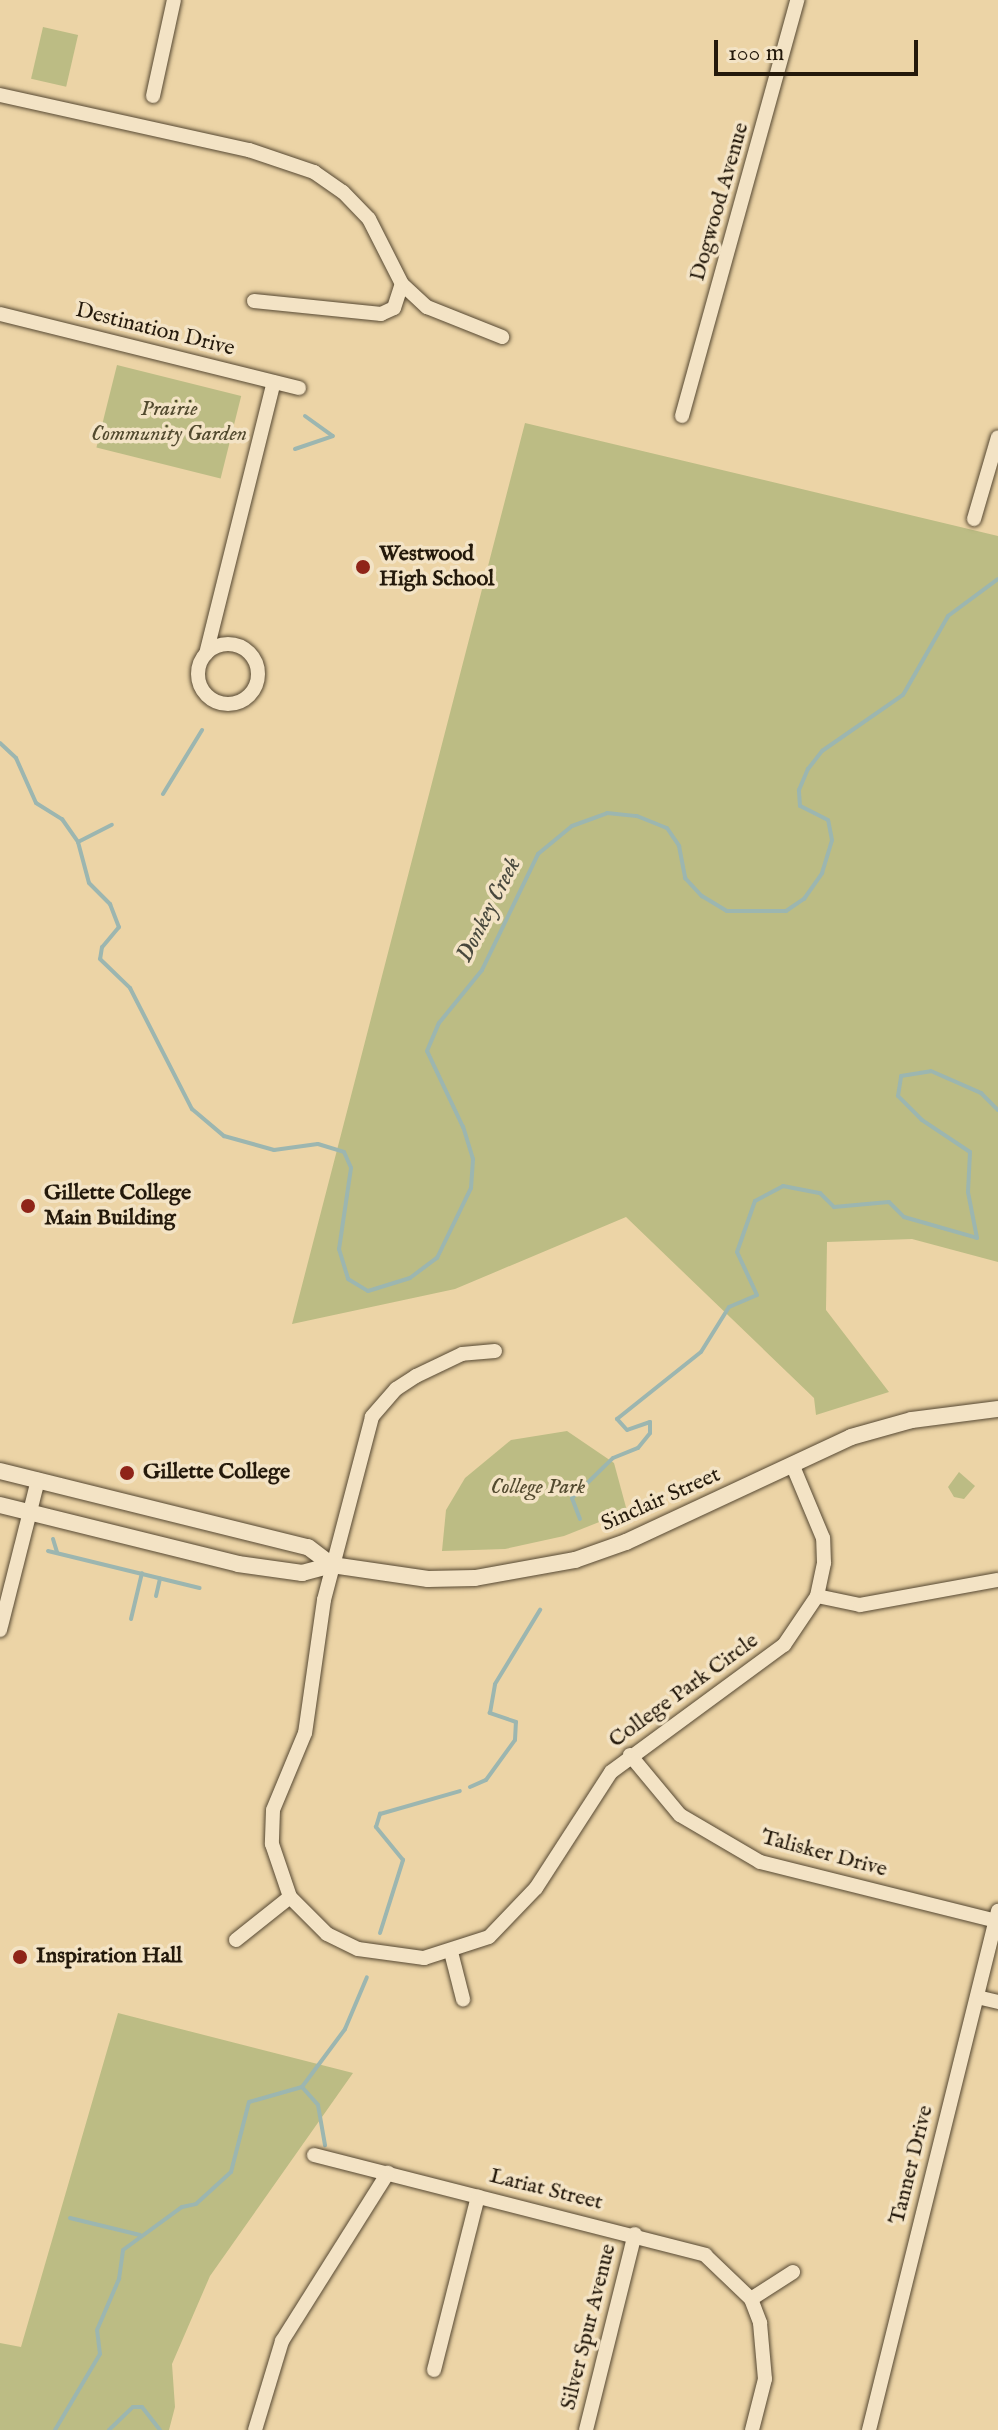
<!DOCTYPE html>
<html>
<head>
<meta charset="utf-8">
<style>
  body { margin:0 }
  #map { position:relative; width:998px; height:2430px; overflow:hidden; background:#ecd4a6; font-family:"IM FELL English",serif }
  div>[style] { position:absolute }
  .green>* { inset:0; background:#bcbc84; transform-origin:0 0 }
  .stream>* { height:4px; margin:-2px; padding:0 2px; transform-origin:2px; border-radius:2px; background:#9cb6b0 }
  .roads { filter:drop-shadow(0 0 2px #564832) drop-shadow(0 0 2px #564832) }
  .minor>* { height:14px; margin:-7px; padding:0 7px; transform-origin:7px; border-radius:7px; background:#f3e3c5 }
  .minor>.ring { margin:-7px; padding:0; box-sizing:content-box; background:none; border:14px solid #f3e3c5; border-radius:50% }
  .tertiary>* { height:16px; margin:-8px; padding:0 8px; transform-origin:8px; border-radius:8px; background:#f3e3c5 }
  .dots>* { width:22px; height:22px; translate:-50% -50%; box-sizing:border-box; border:4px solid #f3e3c5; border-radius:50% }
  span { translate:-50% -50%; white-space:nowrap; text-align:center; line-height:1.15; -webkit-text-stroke:7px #f3e3c5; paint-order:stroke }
  .street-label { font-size:22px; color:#24190b }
  .park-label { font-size:22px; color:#524a2f; font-style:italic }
  .poi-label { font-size:22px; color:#24190b; font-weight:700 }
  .left { translate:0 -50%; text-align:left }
  .water-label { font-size:24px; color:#48483d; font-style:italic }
  .scale { position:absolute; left:714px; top:40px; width:204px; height:36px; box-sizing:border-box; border:4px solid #24190b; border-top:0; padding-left:10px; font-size:24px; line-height:28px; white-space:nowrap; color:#24190b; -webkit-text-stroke:6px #f3e3c5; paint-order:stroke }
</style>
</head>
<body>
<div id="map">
  <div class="green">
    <div style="left:43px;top:27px;width:36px;height:53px;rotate:13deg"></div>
    <div style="left:117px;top:365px;width:128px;height:85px;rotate:14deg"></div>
    <div style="clip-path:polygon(525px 423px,998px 536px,998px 1262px,912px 1239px,827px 1242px,826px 1310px,889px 1392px,816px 1415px,814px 1398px,626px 1217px,455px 1289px,292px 1324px)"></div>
    <div style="clip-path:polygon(567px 1431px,614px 1463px,627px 1511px,564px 1536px,505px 1549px,442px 1551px,446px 1510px,465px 1478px,511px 1440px)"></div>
    <div style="clip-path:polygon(959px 1472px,975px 1486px,964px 1499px,954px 1497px,948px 1487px)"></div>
    <div style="clip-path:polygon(118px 2013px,353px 2073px,210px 2276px,172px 2364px,175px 2407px,169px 2430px,0 2430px,0 2343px,21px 2347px)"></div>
  </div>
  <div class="stream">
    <div style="left:305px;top:416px;width:34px;rotate:36deg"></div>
    <div style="left:295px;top:449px;width:40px;rotate:-18.9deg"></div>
    <div style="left:0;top:743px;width:22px;rotate:43deg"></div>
    <div style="left:16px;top:758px;width:49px;rotate:66deg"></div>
    <div style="left:36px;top:803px;width:31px;rotate:32deg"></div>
    <div style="left:62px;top:819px;width:28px;rotate:55deg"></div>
    <div style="left:78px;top:842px;width:42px;rotate:75deg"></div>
    <div style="left:89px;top:883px;width:30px;rotate:45deg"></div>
    <div style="left:110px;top:904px;width:25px;rotate:69deg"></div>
    <div style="left:119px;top:927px;width:26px;rotate:130deg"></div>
    <div style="left:102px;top:947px;width:12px;rotate:99deg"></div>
    <div style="left:100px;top:959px;width:42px;rotate:44deg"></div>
    <div style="left:130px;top:988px;width:136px;rotate:62.9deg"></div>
    <div style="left:192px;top:1109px;width:42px;rotate:40.2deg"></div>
    <div style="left:224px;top:1136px;width:52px;rotate:15.6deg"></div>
    <div style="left:274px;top:1150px;width:44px;rotate:-7.8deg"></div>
    <div style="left:318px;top:1144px;width:27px;rotate:17deg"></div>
    <div style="left:344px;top:1152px;width:17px;rotate:66deg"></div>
    <div style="left:351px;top:1168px;width:82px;rotate:98.4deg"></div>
    <div style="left:339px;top:1249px;width:31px;rotate:73deg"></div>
    <div style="left:348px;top:1279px;width:23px;rotate:31deg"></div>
    <div style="left:368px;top:1291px;width:44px;rotate:-17.2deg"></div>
    <div style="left:410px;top:1278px;width:34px;rotate:-37deg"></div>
    <div style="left:437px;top:1258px;width:78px;rotate:-64.1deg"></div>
    <div style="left:471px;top:1188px;width:29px;rotate:-86deg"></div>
    <div style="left:473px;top:1159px;width:34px;rotate:-107deg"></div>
    <div style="left:463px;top:1127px;width:84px;rotate:-115.3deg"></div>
    <div style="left:427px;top:1051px;width:30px;rotate:-67deg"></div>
    <div style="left:439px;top:1023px;width:68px;rotate:-50.9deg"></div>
    <div style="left:482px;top:970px;width:129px;rotate:-64.2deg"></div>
    <div style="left:538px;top:854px;width:44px;rotate:-39.5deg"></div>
    <div style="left:572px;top:826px;width:37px;rotate:-20deg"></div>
    <div style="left:607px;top:813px;width:30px;rotate:6deg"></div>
    <div style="left:637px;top:816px;width:32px;rotate:22deg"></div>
    <div style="left:667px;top:828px;width:22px;rotate:56deg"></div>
    <div style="left:679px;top:846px;width:33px;rotate:79deg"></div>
    <div style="left:685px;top:878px;width:25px;rotate:47deg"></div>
    <div style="left:702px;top:896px;width:29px;rotate:31deg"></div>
    <div style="left:727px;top:911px;width:59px"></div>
    <div style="left:786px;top:911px;width:22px;rotate:-34deg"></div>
    <div style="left:804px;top:899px;width:32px;rotate:-55deg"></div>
    <div style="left:822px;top:873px;width:34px;rotate:-73deg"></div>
    <div style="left:832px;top:840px;width:20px;rotate:-101deg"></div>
    <div style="left:828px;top:820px;width:31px;rotate:-153deg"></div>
    <div style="left:800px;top:806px;width:16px;rotate:-94deg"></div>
    <div style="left:799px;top:790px;width:23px;rotate:-67deg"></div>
    <div style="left:808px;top:769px;width:23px;rotate:-52deg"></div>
    <div style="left:822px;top:751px;width:98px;rotate:-34.7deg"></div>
    <div style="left:903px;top:695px;width:91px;rotate:-60.3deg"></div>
    <div style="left:948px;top:616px;width:62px;rotate:-36.5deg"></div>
    <div style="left:163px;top:794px;width:75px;rotate:-58.6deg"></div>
    <div style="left:78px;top:842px;width:38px;rotate:-27deg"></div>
    <div style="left:580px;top:1519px;width:22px;rotate:-111deg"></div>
    <div style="left:572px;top:1498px;width:57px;rotate:-44.3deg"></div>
    <div style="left:613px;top:1458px;width:27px;rotate:-22deg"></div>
    <div style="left:638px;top:1448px;width:19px;rotate:-51deg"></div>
    <div style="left:650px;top:1433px;width:11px;rotate:-90deg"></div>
    <div style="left:650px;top:1422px;width:24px;rotate:161deg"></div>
    <div style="left:627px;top:1430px;width:15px;rotate:-132deg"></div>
    <div style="left:617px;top:1419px;width:107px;rotate:-38.6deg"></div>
    <div style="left:701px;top:1352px;width:53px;rotate:-58.1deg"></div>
    <div style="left:729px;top:1307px;width:30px;rotate:-23deg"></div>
    <div style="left:757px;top:1295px;width:47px;rotate:-114.9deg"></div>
    <div style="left:737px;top:1252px;width:54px;rotate:-70.6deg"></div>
    <div style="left:755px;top:1201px;width:32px;rotate:-28deg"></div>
    <div style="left:783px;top:1186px;width:38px;rotate:11deg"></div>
    <div style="left:820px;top:1193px;width:20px;rotate:45deg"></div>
    <div style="left:834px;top:1207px;width:55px;rotate:-5.2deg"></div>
    <div style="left:889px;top:1202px;width:21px;rotate:45deg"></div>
    <div style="left:904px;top:1217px;width:76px;rotate:16deg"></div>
    <div style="left:977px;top:1238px;width:47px;rotate:-101.1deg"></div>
    <div style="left:968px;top:1192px;width:40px;rotate:-87.1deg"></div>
    <div style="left:970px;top:1152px;width:58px;rotate:-146.3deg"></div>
    <div style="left:922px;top:1120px;width:34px;rotate:-135deg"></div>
    <div style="left:898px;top:1096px;width:20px;rotate:-81deg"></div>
    <div style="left:901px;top:1076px;width:30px;rotate:-9deg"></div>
    <div style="left:931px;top:1071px;width:55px;rotate:23.7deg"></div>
    <div style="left:981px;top:1093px;width:24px;rotate:45deg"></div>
    <div style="left:53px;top:1539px;width:14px;rotate:73deg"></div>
    <div style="left:48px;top:1551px;width:156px;rotate:13.7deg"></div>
    <div style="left:156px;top:1596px;width:18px;rotate:-77deg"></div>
    <div style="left:131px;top:1619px;width:47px;rotate:-76.6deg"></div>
    <div style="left:470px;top:1787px;width:17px;rotate:-24deg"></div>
    <div style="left:486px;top:1780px;width:49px;rotate:-54.1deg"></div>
    <div style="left:515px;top:1740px;width:18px;rotate:-87deg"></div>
    <div style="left:516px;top:1722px;width:28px;rotate:-161deg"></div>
    <div style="left:490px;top:1713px;width:29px;rotate:-80deg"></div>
    <div style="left:495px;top:1684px;width:87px;rotate:-58.7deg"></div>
    <div style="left:380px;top:1933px;width:77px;rotate:-72.5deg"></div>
    <div style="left:403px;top:1860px;width:43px;rotate:-129.3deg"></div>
    <div style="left:376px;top:1827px;width:14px;rotate:-73deg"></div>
    <div style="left:380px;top:1814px;width:83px;rotate:-16deg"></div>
    <div style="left:302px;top:2087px;width:24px;rotate:48deg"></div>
    <div style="left:318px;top:2105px;width:41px;rotate:80.1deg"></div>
    <div style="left:70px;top:2218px;width:72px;rotate:13.7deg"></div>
    <div style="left:55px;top:2430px;width:88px;rotate:-59.4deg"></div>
    <div style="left:100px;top:2354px;width:24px;rotate:-97deg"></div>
    <div style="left:97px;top:2330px;width:56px;rotate:-66.7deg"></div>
    <div style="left:119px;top:2279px;width:29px;rotate:-82deg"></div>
    <div style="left:123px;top:2250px;width:73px;rotate:-36.1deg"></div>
    <div style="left:182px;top:2207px;width:14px;rotate:-12deg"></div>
    <div style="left:196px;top:2204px;width:47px;rotate:-42.4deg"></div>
    <div style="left:231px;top:2172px;width:72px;rotate:-75.6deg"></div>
    <div style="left:249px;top:2102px;width:55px;rotate:-15.8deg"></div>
    <div style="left:302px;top:2087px;width:72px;rotate:-53.4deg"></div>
    <div style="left:345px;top:2029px;width:56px;rotate:-67.1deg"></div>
    <div style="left:109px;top:2430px;width:33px;rotate:-44deg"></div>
    <div style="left:133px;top:2407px;width:9px"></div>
    <div style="left:142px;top:2407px;width:29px;rotate:52deg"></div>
  </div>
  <div class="roads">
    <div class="minor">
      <div style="left:0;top:95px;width:255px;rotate:12.5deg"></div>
      <div style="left:249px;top:150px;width:69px;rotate:18.7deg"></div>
      <div style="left:314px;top:172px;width:35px;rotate:35deg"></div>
      <div style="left:343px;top:192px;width:37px;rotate:46deg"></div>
      <div style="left:369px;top:219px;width:73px;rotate:63.1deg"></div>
      <div style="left:402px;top:284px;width:34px;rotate:43deg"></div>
      <div style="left:427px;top:307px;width:81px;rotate:21.8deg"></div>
      <div style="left:153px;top:96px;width:98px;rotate:-77.7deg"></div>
      <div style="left:254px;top:301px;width:128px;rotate:5.8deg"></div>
      <div style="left:381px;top:314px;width:14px;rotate:-25deg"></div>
      <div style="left:394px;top:308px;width:25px;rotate:-72deg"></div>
      <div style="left:0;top:314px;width:308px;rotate:13.9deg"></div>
      <div style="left:682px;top:416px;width:432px;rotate:-74.5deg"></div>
      <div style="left:974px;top:519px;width:85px;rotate:-73.7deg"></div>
      <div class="ring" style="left:198px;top:644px;width:46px;height:46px"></div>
      <div style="left:206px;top:654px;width:280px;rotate:-76deg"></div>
      <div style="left:495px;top:1351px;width:33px;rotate:175deg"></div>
      <div style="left:462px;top:1354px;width:51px;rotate:154.4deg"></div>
      <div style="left:416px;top:1376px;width:24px;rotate:147deg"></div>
      <div style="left:396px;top:1389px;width:37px;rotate:131deg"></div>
      <div style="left:372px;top:1417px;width:189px;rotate:104.7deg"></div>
      <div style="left:324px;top:1600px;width:134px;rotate:98.1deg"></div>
      <div style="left:305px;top:1733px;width:83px;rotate:112.6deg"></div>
      <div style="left:273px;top:1810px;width:34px;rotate:92deg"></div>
      <div style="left:272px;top:1844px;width:56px;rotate:71.2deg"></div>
      <div style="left:290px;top:1897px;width:52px;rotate:45deg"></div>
      <div style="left:327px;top:1934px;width:34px;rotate:26deg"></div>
      <div style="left:358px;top:1949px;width:67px;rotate:7.8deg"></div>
      <div style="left:424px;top:1958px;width:68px;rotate:-17.9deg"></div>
      <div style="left:489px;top:1937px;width:68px;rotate:-46.2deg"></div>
      <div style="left:536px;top:1888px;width:138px;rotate:-57.1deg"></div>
      <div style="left:611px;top:1772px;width:215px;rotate:-36.3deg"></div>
      <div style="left:784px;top:1645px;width:59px;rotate:-56deg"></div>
      <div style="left:817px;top:1596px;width:34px;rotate:-78deg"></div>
      <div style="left:824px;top:1563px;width:25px;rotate:-92deg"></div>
      <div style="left:823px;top:1538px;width:80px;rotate:-112.7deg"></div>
      <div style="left:817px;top:1596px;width:44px;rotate:11.8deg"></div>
      <div style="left:860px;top:1605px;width:140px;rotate:-10.3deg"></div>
      <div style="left:0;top:1630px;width:155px;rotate:-75.8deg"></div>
      <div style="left:630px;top:1755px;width:78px;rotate:50.2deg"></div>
      <div style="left:680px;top:1815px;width:93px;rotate:30.4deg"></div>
      <div style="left:760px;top:1862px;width:243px;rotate:14deg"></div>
      <div style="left:236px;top:1940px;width:69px;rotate:-38.5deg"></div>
      <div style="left:451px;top:1952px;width:49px;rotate:75.7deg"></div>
      <div style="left:977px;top:1997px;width:22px;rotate:13deg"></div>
      <div style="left:314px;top:2155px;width:404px;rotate:14.3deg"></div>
      <div style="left:705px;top:2255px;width:64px;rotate:43.7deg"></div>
      <div style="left:751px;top:2299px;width:26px;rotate:69deg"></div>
      <div style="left:760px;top:2323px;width:56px;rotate:84.9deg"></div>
      <div style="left:765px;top:2379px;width:53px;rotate:104.3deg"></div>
      <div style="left:751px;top:2299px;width:50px;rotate:-32.7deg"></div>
      <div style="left:434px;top:2370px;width:179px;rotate:-75.8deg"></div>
      <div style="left:255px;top:2430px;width:93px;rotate:-73.1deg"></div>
      <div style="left:282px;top:2341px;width:199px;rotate:-57.8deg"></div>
      <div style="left:586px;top:2430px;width:202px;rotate:-76deg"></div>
      <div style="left:869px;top:2430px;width:535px;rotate:-76.04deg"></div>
    </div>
    <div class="tertiary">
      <div style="left:0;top:1471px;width:317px;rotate:13.9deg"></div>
      <div style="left:308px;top:1547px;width:30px;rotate:37deg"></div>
      <div style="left:332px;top:1565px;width:97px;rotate:8.3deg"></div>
      <div style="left:428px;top:1579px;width:47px;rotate:-1.2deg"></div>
      <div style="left:475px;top:1578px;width:102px;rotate:-10.2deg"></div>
      <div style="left:575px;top:1560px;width:54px;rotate:-19.4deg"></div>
      <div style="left:626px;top:1542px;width:248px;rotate:-25deg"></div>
      <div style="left:851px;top:1437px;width:63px;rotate:-15.6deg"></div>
      <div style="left:912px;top:1420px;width:87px;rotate:-7.3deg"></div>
      <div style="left:0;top:1505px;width:245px;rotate:13.9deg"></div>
      <div style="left:238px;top:1564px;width:65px;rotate:8deg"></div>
      <div style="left:302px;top:1573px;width:31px;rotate:-15deg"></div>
    </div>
  </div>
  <div class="dots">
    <div style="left:363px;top:567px;background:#8f2418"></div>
    <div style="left:28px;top:1206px;background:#8f2418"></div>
    <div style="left:127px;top:1473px;background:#8f2418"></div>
    <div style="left:20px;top:1957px;background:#8f2418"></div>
  </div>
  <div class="street-label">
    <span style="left:720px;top:202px;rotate:-74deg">Dogwood Avenue</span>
    <span style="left:155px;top:330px;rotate:14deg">Destination Drive</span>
    <span style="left:661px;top:1500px;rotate:-24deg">Sinclair Street</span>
    <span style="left:684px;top:1691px;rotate:-36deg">College Park Circle</span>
    <span style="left:824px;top:1854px;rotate:15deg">Talisker Drive</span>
    <span style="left:912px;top:2165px;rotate:-76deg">Tanner Drive</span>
    <span style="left:546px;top:2190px;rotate:14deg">Lariat Street</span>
    <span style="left:589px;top:2327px;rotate:-76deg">Silver Spur Avenue</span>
  </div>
  <div class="park-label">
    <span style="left:169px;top:422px">Prairie<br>Community Garden</span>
    <span style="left:538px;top:1488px">College Park</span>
  </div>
  <div class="poi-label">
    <span class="left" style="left:379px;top:567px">Westwood<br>High School</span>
    <span class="left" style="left:44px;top:1206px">Gillette College<br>Main Building</span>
    <span class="left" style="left:143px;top:1473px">Gillette College</span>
    <span class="left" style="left:36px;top:1957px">Inspiration Hall</span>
  </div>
  <div class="water-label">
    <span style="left:489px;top:910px;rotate:-63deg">Donkey Creek</span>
  </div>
  <div class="scale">100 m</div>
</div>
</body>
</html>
